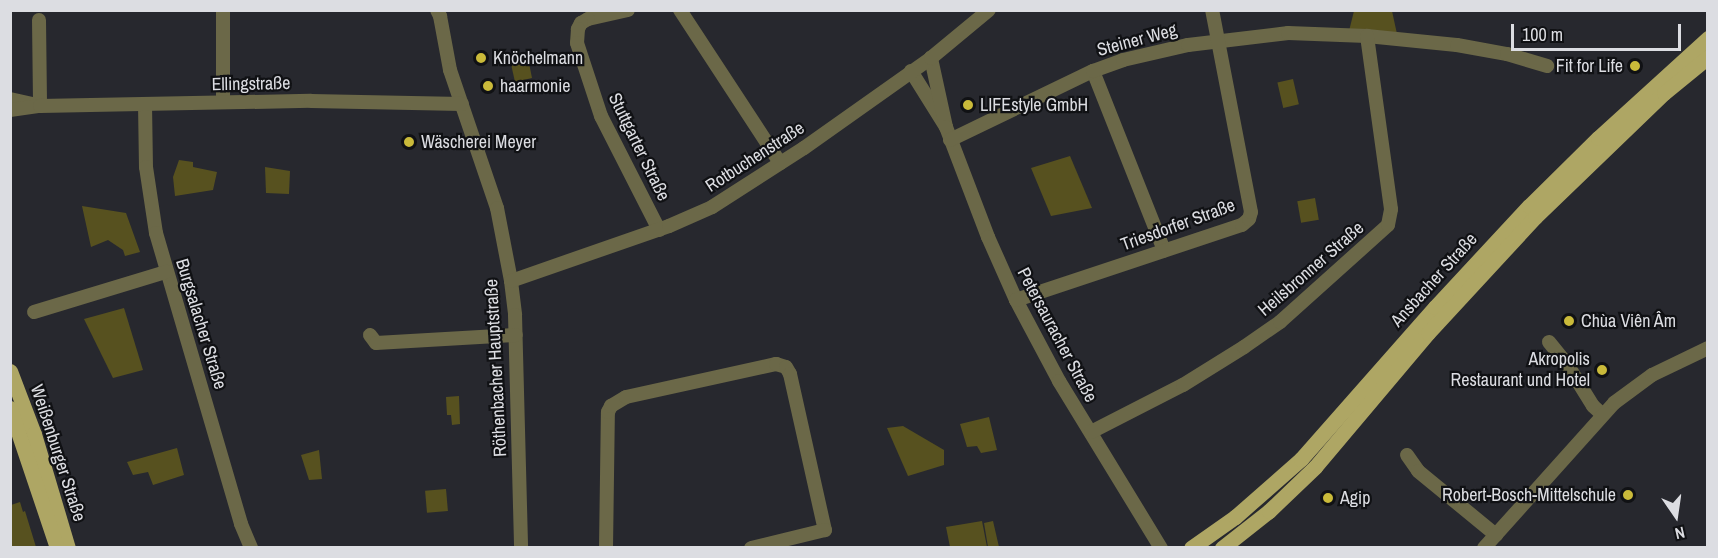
<!DOCTYPE html>
<html>
<head>
<meta charset="utf-8">
<style>
  body { margin:0 }
  #map { position:relative; width:1718px; height:558px; overflow:hidden; background:#27282e; font-family:"Archivo Narrow",sans-serif }
  div>[style] { position:absolute }
  .green>* { inset:0; background:#57511f; transform-origin:0 0 }
  .minor>* { height:14px; margin:-7px; padding:0 7px; transform-origin:7px; border-radius:7px; background:#6b6848 }
  .major>* { height:15px; margin:-7.5px; padding:0 7.5px; transform-origin:7.5px; border-radius:7.5px; background:#aea664 }
  .dots>* { width:16px; height:16px; translate:-50% -50%; box-sizing:border-box; border:3px solid #101114; border-radius:50% }
  span { translate:-50% -50%; white-space:nowrap; text-align:center; line-height:1.15; -webkit-text-stroke:4.5px #101114; paint-order:stroke }
  .street-label { font-size:18px; color:#dcdde2 }
  .poi-label { font-size:18px; color:#dcdde2 }
  .left { translate:0 -50%; text-align:left }
  .right { translate:-100% -50%; text-align:right }
  .frame { position:absolute; inset:0; border:12px solid #dcdde2; pointer-events:none }
  .north { position:absolute; left:1646px; top:486px; width:60px; height:60px; -webkit-text-stroke:4px #101114; paint-order:stroke; rotate:167deg; font-size:16px; font-weight:700; line-height:24px; text-align:center; color:#dcdde2 }
  .north::after { content:''; display:block; margin:auto; width:21px; height:27px; background:#dcdde2; clip-path:polygon(50% 0,100% 100%,50% 72%,0 100%) }
  .scale { position:absolute; left:1511px; top:24px; width:170px; height:27px; box-sizing:border-box; border:3px solid #dcdde2; border-top:0; padding-left:8px; font-size:18px; line-height:21px; white-space:nowrap; color:#dcdde2; -webkit-text-stroke:4px #101114; paint-order:stroke }
</style>
</head>
<body>
<div id="map">
  <div class="green">
    <div style="clip-path:polygon(1354px 11px,1392px 11px,1397px 34px,1349px 31px)"></div>
    <div style="clip-path:polygon(528px 58px,532px 78px,515px 82px,511px 64px)"></div>
    <div style="left:1293px;top:79px;width:26px;height:16px;rotate:77deg"></div>
    <div style="clip-path:polygon(1070px 156px,1092px 208px,1051px 216px,1031px 168px)"></div>
    <div style="clip-path:polygon(179px 160px,193px 162px,193px 167px,217px 172px,213px 190px,175px 196px,173px 177px)"></div>
    <div style="clip-path:polygon(265px 167px,290px 171px,289px 194px,266px 193px)"></div>
    <div style="left:1315px;top:198px;width:22px;height:18px;rotate:80deg"></div>
    <div style="clip-path:polygon(82px 206px,126px 213px,140px 252px,125px 256px,123px 250px,108px 240px,91px 247px)"></div>
    <div style="clip-path:polygon(124px 308px,143px 370px,113px 378px,84px 319px)"></div>
    <div style="clip-path:polygon(459px 396px,460px 424px,452px 425px,451px 415px,447px 415px,446px 397px)"></div>
    <div style="clip-path:polygon(989px 417px,997px 450px,981px 453px,977px 446px,967px 447px,960px 424px)"></div>
    <div style="clip-path:polygon(903px 426px,944px 450px,944px 465px,908px 476px,887px 428px)"></div>
    <div style="clip-path:polygon(177px 448px,184px 475px,153px 485px,148px 472px,133px 475px,127px 462px)"></div>
    <div style="clip-path:polygon(319px 450px,322px 479px,309px 480px,301px 455px)"></div>
    <div style="left:446px;top:489px;width:22px;height:21px;rotate:85deg"></div>
    <div style="clip-path:polygon(20px 502px,23px 512px,25px 511px,36px 547px,11px 547px,11px 505px)"></div>
    <div style="clip-path:polygon(982px 521px,987px 547px,950px 547px,946px 527px)"></div>
    <div style="clip-path:polygon(993px 521px,999px 547px,988px 547px,984px 523px)"></div>
  </div>
  <div class="minor">
    <div style="left:223px;top:10px;width:92px;rotate:90deg"></div>
    <div style="left:437px;top:10px;width:7px;rotate:63deg"></div>
    <div style="left:440px;top:16px;width:55px;rotate:79.5deg"></div>
    <div style="left:450px;top:70px;width:146px;rotate:71.2deg"></div>
    <div style="left:497px;top:208px;width:74px;rotate:79.1deg"></div>
    <div style="left:511px;top:281px;width:34px;rotate:83deg"></div>
    <div style="left:515px;top:315px;width:233px;rotate:88.5deg"></div>
    <div style="left:628px;top:10px;width:41px;rotate:167.3deg"></div>
    <div style="left:588px;top:19px;width:8px;rotate:150deg"></div>
    <div style="left:581px;top:23px;width:7px;rotate:117deg"></div>
    <div style="left:578px;top:29px;width:14px;rotate:94deg"></div>
    <div style="left:577px;top:43px;width:77px;rotate:71.8deg"></div>
    <div style="left:601px;top:116px;width:128px;rotate:63deg"></div>
    <div style="left:680px;top:10px;width:183px;rotate:56.8deg"></div>
    <div style="left:39px;top:20px;width:86px;rotate:89.3deg"></div>
    <div style="left:911px;top:71px;width:66px;rotate:58deg"></div>
    <div style="left:946px;top:127px;width:71px;rotate:-102.3deg"></div>
    <div style="left:1093px;top:71px;width:193px;rotate:68.4deg"></div>
    <div style="left:10px;top:99px;width:23px;rotate:13deg"></div>
    <div style="left:145px;top:104px;width:63px;rotate:89.1deg"></div>
    <div style="left:146px;top:167px;width:67px;rotate:81.4deg"></div>
    <div style="left:156px;top:233px;width:303px;rotate:73.7deg"></div>
    <div style="left:241px;top:524px;width:26px;rotate:67deg"></div>
    <div style="left:10px;top:110px;width:30px;rotate:-8deg"></div>
    <div style="left:40px;top:106px;width:271px;rotate:-1.1deg"></div>
    <div style="left:311px;top:101px;width:151px;rotate:1.1deg"></div>
    <div style="left:946px;top:127px;width:118px;rotate:69.1deg"></div>
    <div style="left:988px;top:237px;width:69px;rotate:66deg"></div>
    <div style="left:1016px;top:300px;width:92px;rotate:62deg"></div>
    <div style="left:1059px;top:381px;width:196px;rotate:58.6deg"></div>
    <div style="left:950px;top:140px;width:159px;rotate:-25.8deg"></div>
    <div style="left:1093px;top:71px;width:32px;rotate:-20deg"></div>
    <div style="left:1123px;top:60px;width:67px;rotate:-13deg"></div>
    <div style="left:1188px;top:45px;width:101px;rotate:-6.8deg"></div>
    <div style="left:1288px;top:33px;width:79px;rotate:2.2deg"></div>
    <div style="left:1367px;top:36px;width:90px;rotate:5.7deg"></div>
    <div style="left:1457px;top:45px;width:51px;rotate:10.2deg"></div>
    <div style="left:1507px;top:54px;width:42px;rotate:16.7deg"></div>
    <div style="left:511px;top:281px;width:167px;rotate:-19.2deg"></div>
    <div style="left:669px;top:226px;width:47px;rotate:-23.8deg"></div>
    <div style="left:712px;top:207px;width:109px;rotate:-32.7deg"></div>
    <div style="left:804px;top:148px;width:156px;rotate:-35.3deg"></div>
    <div style="left:931px;top:58px;width:75px;rotate:-39.6deg"></div>
    <div style="left:1016px;top:300px;width:238px;rotate:-18.4deg"></div>
    <div style="left:1242px;top:225px;width:9px;rotate:-41deg"></div>
    <div style="left:1249px;top:219px;width:7px;rotate:-74deg"></div>
    <div style="left:1251px;top:212px;width:206px;rotate:-100.9deg"></div>
    <div style="left:34px;top:312px;width:138px;rotate:-16.9deg"></div>
    <div style="left:370px;top:335px;width:10px;rotate:53deg"></div>
    <div style="left:376px;top:343px;width:140px;rotate:-3.3deg"></div>
    <div style="left:1549px;top:342px;width:28px;rotate:51deg"></div>
    <div style="left:1567px;top:364px;width:49px;rotate:58.2deg"></div>
    <div style="left:1593px;top:406px;width:13px;rotate:42deg"></div>
    <div style="left:1091px;top:432px;width:103px;rotate:-27.1deg"></div>
    <div style="left:1183px;top:385px;width:72px;rotate:-31.9deg"></div>
    <div style="left:1244px;top:347px;width:44px;rotate:-34.8deg"></div>
    <div style="left:1280px;top:322px;width:145px;rotate:-41.9deg"></div>
    <div style="left:1388px;top:225px;width:16px;rotate:-79deg"></div>
    <div style="left:1391px;top:209px;width:175px;rotate:-97.9deg"></div>
    <div style="left:1407px;top:455px;width:19px;rotate:55deg"></div>
    <div style="left:1418px;top:471px;width:101px;rotate:39.4deg"></div>
    <div style="left:606px;top:548px;width:136px;rotate:-89.2deg"></div>
    <div style="left:608px;top:412px;width:7px;rotate:-63deg"></div>
    <div style="left:611px;top:406px;width:17px;rotate:-31deg"></div>
    <div style="left:626px;top:397px;width:154px;rotate:-12.4deg"></div>
    <div style="left:776px;top:364px;width:10px;rotate:17deg"></div>
    <div style="left:786px;top:367px;width:8px;rotate:60deg"></div>
    <div style="left:790px;top:374px;width:160px;rotate:77.4deg"></div>
    <div style="left:825px;top:530px;width:76px;rotate:166.3deg"></div>
    <div style="left:1484px;top:548px;width:195px;rotate:-48.1deg"></div>
    <div style="left:1614px;top:403px;width:47px;rotate:-36.4deg"></div>
    <div style="left:1652px;top:375px;width:62px;rotate:-25.7deg"></div>
  </div>
  <div class="major">
    <div style="left:10px;top:371px;width:67px;rotate:69.1deg"></div>
    <div style="left:34px;top:434px;width:119px;rotate:73.4deg"></div>
    <div style="left:10px;top:408px;width:148px;rotate:71.4deg"></div>
    <div style="left:1191px;top:548px;width:54px;rotate:-35.2deg"></div>
    <div style="left:1235px;top:517px;width:88px;rotate:-41.3deg"></div>
    <div style="left:1301px;top:459px;width:203px;rotate:-48.6deg"></div>
    <div style="left:1435px;top:307px;width:138px;rotate:-47.1deg"></div>
    <div style="left:1529px;top:206px;width:97px;rotate:-44.6deg"></div>
    <div style="left:1598px;top:138px;width:149px;rotate:-42.3deg"></div>
    <div style="left:1222px;top:548px;width:60px;rotate:-38.2deg"></div>
    <div style="left:1269px;top:511px;width:64px;rotate:-43.7deg"></div>
    <div style="left:1315px;top:467px;width:175px;rotate:-49.9deg"></div>
    <div style="left:1428px;top:333px;width:158px;rotate:-47.3deg"></div>
    <div style="left:1535px;top:217px;width:179px;rotate:-43.9deg"></div>
    <div style="left:1664px;top:93px;width:57px;rotate:-39.3deg"></div>
  </div>
  <div class="dots">
    <div style="left:481px;top:58px;background:#caba3a"></div>
    <div style="left:1635px;top:66px;background:#caba3a"></div>
    <div style="left:488px;top:86px;background:#caba3a"></div>
    <div style="left:968px;top:105px;background:#caba3a"></div>
    <div style="left:409px;top:142px;background:#caba3a"></div>
    <div style="left:1569px;top:321px;background:#caba3a"></div>
    <div style="left:1602px;top:370px;background:#caba3a"></div>
    <div style="left:1628px;top:495px;background:#caba3a"></div>
    <div style="left:1328px;top:498px;background:#caba3a"></div>
  </div>
  <div class="street-label">
    <span style="left:1137px;top:40px;rotate:-15deg">Steiner Weg</span>
    <span style="left:251px;top:84px;rotate:-1deg">Ellingstraße</span>
    <span style="left:639px;top:147px;rotate:64deg">Stuttgarter Straße</span>
    <span style="left:755px;top:157px;rotate:-33deg">Rotbuchenstraße</span>
    <span style="left:1178px;top:225px;rotate:-20deg">Triesdorfer Straße</span>
    <span style="left:1311px;top:269px;rotate:-41deg">Heilsbronner Straße</span>
    <span style="left:1434px;top:280px;rotate:-48deg">Ansbacher Straße</span>
    <span style="left:201px;top:324px;rotate:73deg">Burgsalacher Straße</span>
    <span style="left:1057px;top:335px;rotate:62deg">Petersauracher Straße</span>
    <span style="left:496px;top:368px;rotate:-93deg">Röthenbacher Hauptstraße</span>
    <span style="left:58px;top:453px;rotate:72deg">Weißenburger Straße</span>
  </div>
  <div class="poi-label">
    <span class="left" style="left:493px;top:58px">Knöchelmann</span>
    <span class="right" style="left:1623px;top:66px">Fit for Life</span>
    <span class="left" style="left:500px;top:86px">haarmonie</span>
    <span class="left" style="left:980px;top:105px">LIFEstyle GmbH</span>
    <span class="left" style="left:421px;top:142px">Wäscherei Meyer</span>
    <span class="left" style="left:1581px;top:321px">Chùa Viên Âm</span>
    <span class="right" style="left:1590px;top:370px">Akropolis<br>Restaurant und Hotel</span>
    <span class="right" style="left:1616px;top:495px">Robert-Bosch-Mittelschule</span>
    <span class="left" style="left:1340px;top:498px">Agip</span>
  </div>
  <div class="frame"></div>
  <div class="north">N</div>
  <div class="scale">100 m</div>
</div>
</body>
</html>
